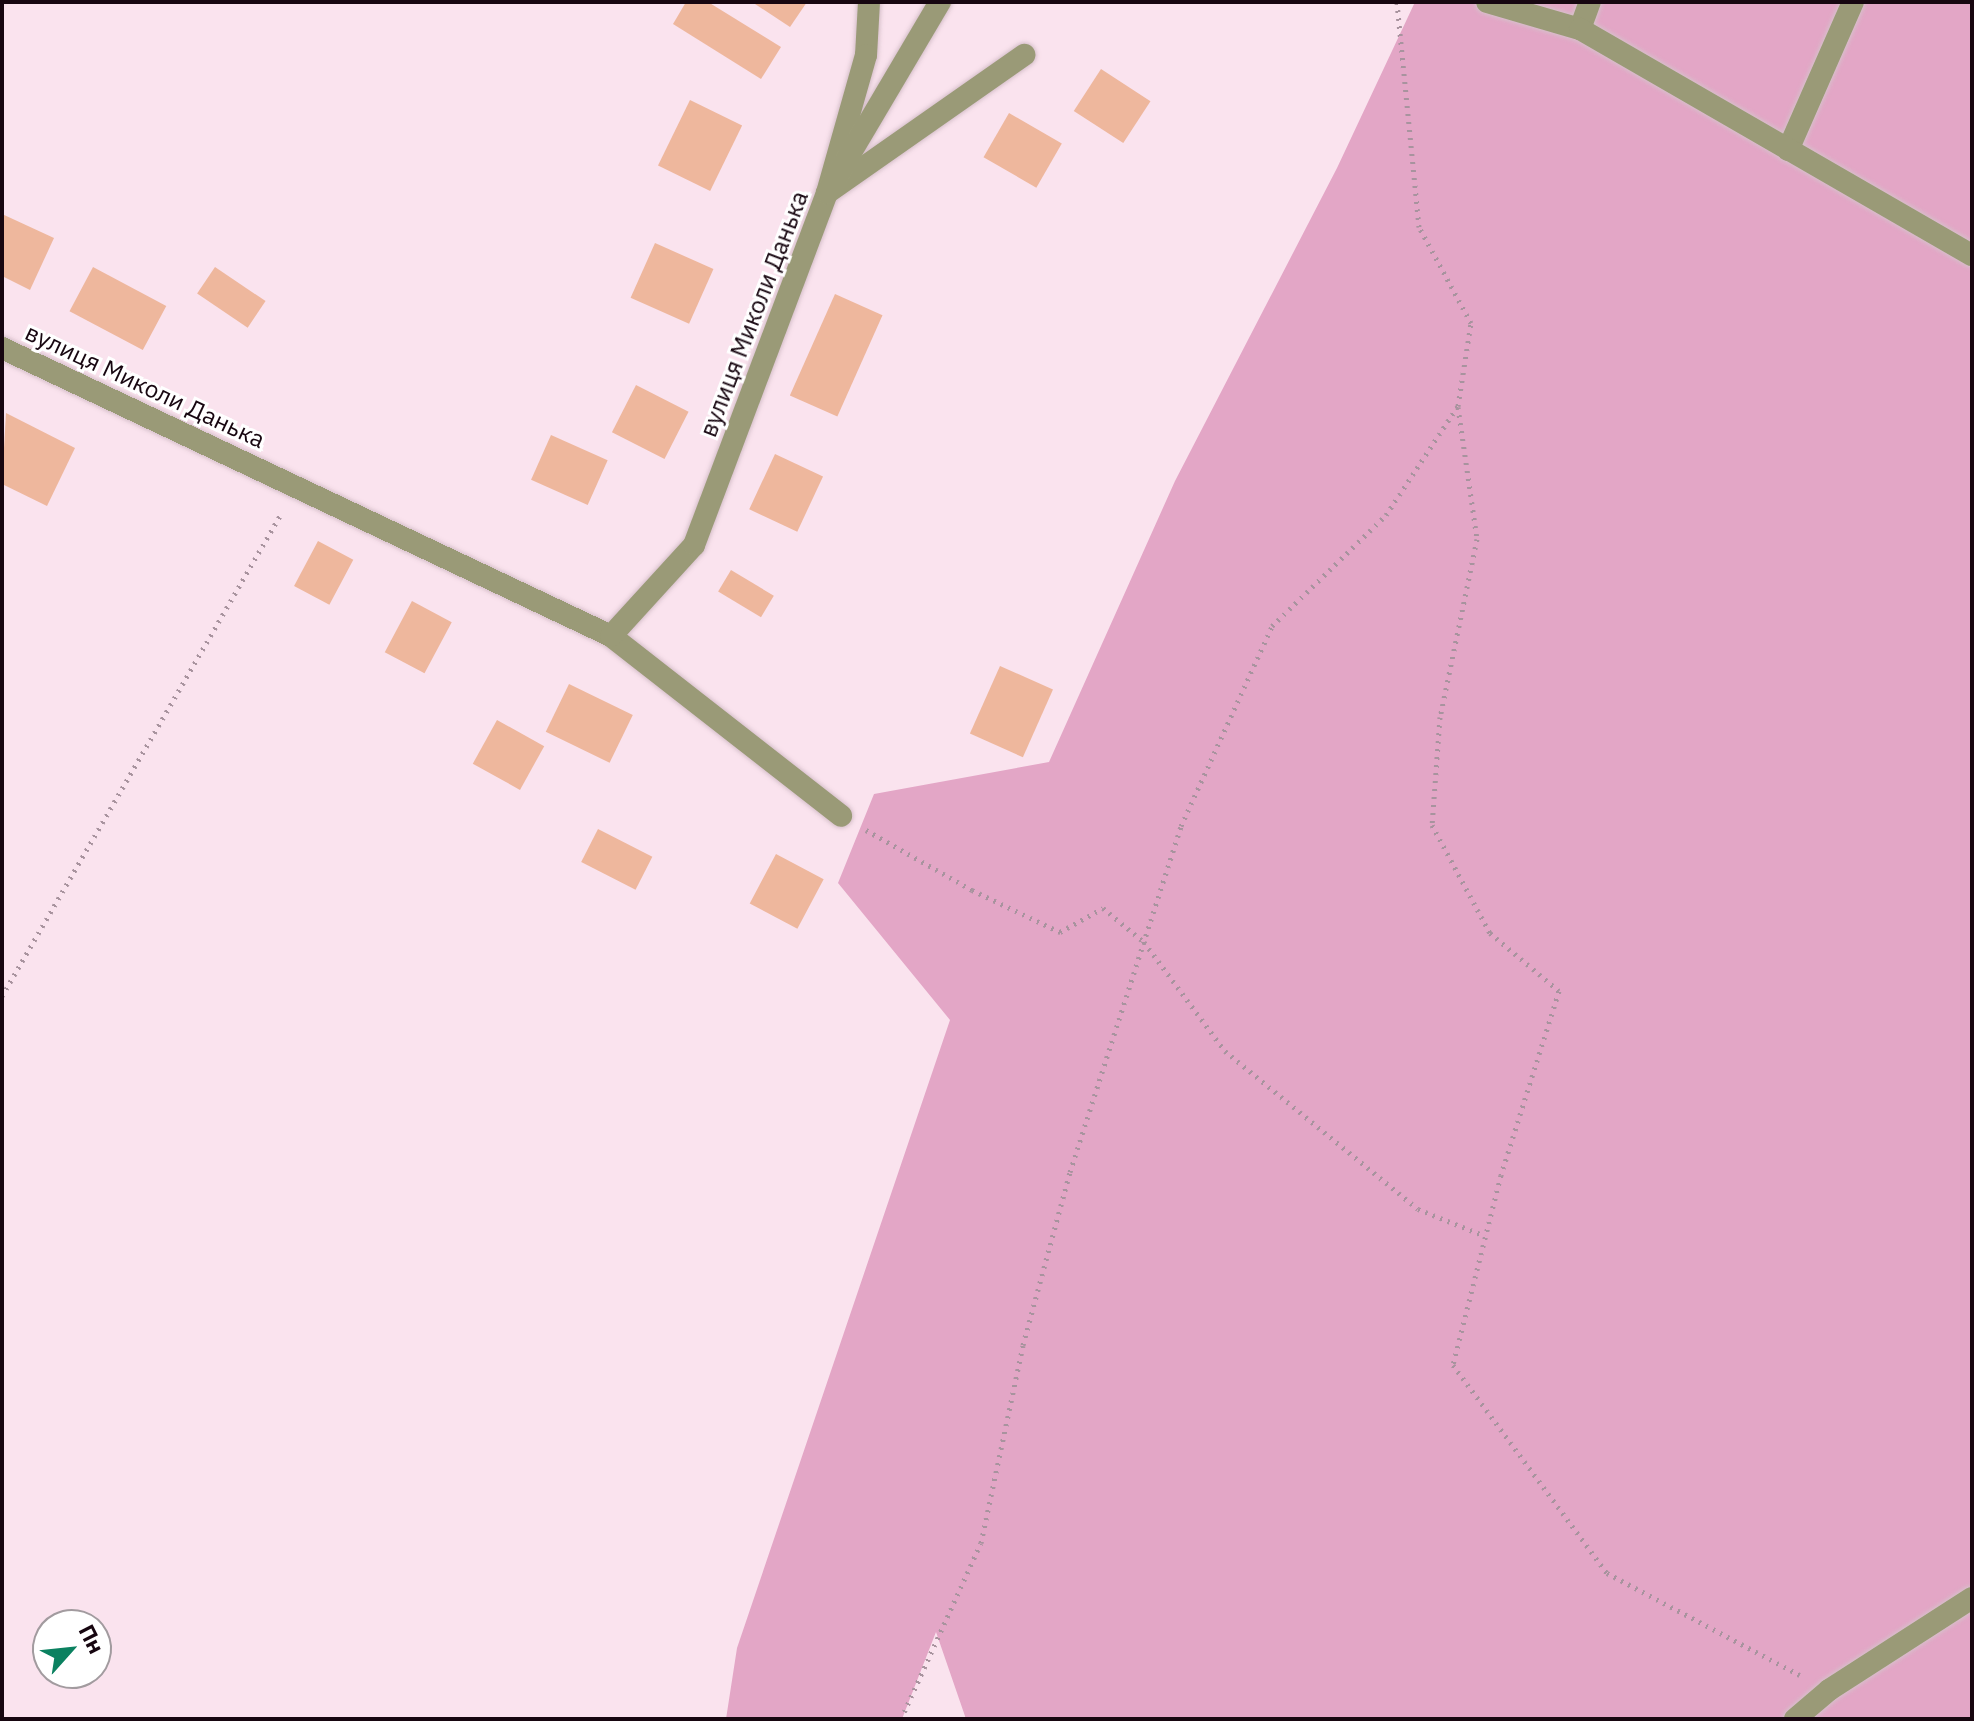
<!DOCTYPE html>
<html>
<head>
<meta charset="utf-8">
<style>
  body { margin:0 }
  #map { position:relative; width:1974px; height:1721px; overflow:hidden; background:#fae3ee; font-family:"IBM Plex Sans",sans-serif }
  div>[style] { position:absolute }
  .green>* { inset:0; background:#e3a6c6 }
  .building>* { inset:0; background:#eeb79d; transform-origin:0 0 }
  .path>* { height:5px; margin-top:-2.5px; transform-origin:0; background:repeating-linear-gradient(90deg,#a8939e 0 2px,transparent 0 8px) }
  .roads { filter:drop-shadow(0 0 2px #d6c0ca) drop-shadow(0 0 2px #d6c0ca) }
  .service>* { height:22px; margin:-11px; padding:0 11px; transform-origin:11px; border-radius:11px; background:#9a9a77 }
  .minor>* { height:22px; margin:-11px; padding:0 11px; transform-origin:11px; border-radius:11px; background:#9a9a77 }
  span { translate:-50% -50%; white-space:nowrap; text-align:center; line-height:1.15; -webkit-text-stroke:6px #fff; paint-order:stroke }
  .street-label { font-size:24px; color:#170610 }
  .frame { position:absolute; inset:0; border:4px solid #170610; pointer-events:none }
  .north { position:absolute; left:32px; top:1609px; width:80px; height:80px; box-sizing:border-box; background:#fff; border:2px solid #a29b9f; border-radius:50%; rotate:63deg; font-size:22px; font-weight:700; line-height:32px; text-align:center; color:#170610 }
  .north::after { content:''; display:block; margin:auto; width:28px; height:36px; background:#0b8160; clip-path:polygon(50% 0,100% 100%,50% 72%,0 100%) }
</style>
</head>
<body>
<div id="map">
  <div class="green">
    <div style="clip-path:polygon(1415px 2px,1972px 2px,1972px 1719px,966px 1719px,936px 1632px,902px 1719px,726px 1719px,737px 1648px,950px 1020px,838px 883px,874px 794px,1049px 762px,1175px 481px,1337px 168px)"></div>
  </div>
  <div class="building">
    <div style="clip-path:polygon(686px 2px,708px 2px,781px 47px,761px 79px,673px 24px)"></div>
    <div style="clip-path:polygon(752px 2px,807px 2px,790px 27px)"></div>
    <div style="left:1101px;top:69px;width:59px;height:50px;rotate:33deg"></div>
    <div style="left:690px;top:100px;width:58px;height:73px;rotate:26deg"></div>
    <div style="left:1009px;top:113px;width:61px;height:51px;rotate:30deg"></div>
    <div style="clip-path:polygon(2px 214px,54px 238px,30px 290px,2px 276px)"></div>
    <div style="left:655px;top:243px;width:64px;height:60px;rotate:24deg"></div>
    <div style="left:93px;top:267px;width:83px;height:50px;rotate:28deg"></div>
    <div style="left:215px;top:267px;width:61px;height:32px;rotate:34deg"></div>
    <div style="left:835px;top:294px;width:52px;height:111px;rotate:24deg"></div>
    <div style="left:636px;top:385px;width:59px;height:53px;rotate:27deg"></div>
    <div style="clip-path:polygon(6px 413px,75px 448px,47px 506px,2px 484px)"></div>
    <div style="left:551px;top:435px;width:62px;height:49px;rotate:24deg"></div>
    <div style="left:775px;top:454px;width:53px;height:61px;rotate:25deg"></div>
    <div style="left:318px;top:541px;width:40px;height:51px;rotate:28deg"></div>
    <div style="left:731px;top:570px;width:50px;height:25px;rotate:31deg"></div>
    <div style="left:412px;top:601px;width:45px;height:58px;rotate:28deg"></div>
    <div style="left:1000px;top:666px;width:58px;height:74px;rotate:24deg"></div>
    <div style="left:569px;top:684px;width:71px;height:53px;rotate:26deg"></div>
    <div style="left:497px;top:720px;width:54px;height:50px;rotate:29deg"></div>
    <div style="left:598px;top:829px;width:61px;height:37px;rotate:27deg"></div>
    <div style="left:776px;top:854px;width:54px;height:56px;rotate:28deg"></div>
  </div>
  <div class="path">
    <div style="left:1458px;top:407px;width:133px;rotate:81.8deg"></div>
    <div style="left:1477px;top:539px;width:182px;rotate:101.7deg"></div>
    <div style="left:1440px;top:717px;width:108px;rotate:94.2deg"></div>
    <div style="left:1432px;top:825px;width:123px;rotate:61.8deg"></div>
    <div style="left:1490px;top:933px;width:90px;rotate:40deg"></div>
    <div style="left:1559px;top:991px;width:193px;rotate:107.5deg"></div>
    <div style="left:1501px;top:1175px;width:196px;rotate:104.2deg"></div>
    <div style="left:1453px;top:1365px;width:259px;rotate:53.5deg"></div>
    <div style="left:1607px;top:1573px;width:218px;rotate:27.9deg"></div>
    <div style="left:866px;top:830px;width:122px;rotate:29.5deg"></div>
    <div style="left:972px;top:890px;width:98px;rotate:25.5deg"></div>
    <div style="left:1060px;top:932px;width:49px;rotate:-29.2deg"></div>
    <div style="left:1103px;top:908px;width:53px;rotate:39.7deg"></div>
    <div style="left:1144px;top:942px;width:136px;rotate:53.4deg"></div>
    <div style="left:1225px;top:1051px;width:249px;rotate:39.3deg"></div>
    <div style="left:1418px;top:1209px;width:72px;rotate:21.9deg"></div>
    <div style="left:2px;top:996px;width:557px;rotate:-59.94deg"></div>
    <div style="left:901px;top:1719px;width:193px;rotate:-65.6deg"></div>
    <div style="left:981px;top:1543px;width:202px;rotate:-78deg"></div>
    <div style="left:1023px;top:1345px;width:179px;rotate:-74.8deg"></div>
    <div style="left:1070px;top:1172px;width:363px;rotate:-72.2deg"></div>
    <div style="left:1181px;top:826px;width:220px;rotate:-65.5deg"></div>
    <div style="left:1272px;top:626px;width:159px;rotate:-44.2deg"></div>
    <div style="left:1386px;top:515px;width:131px;rotate:-56.6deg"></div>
    <div style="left:1458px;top:406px;width:84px;rotate:-81.1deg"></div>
    <div style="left:1471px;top:323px;width:109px;rotate:-118.4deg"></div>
    <div style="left:1419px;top:227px;width:226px;rotate:-95.6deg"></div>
  </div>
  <div class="roads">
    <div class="service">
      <div style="left:869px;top:2px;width:53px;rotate:93.2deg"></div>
      <div style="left:866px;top:55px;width:143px;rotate:105.8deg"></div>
      <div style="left:827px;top:193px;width:241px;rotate:-35deg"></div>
      <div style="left:1580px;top:29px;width:29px;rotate:-70deg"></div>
      <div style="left:1788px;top:150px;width:162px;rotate:-66.3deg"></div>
    </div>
    <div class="minor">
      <div style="left:1487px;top:2px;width:97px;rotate:16.2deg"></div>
      <div style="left:1580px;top:29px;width:452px;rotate:30deg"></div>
      <div style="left:2px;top:348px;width:674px;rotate:25.31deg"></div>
      <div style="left:611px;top:636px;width:292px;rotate:38deg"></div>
      <div style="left:611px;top:636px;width:123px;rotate:-47.6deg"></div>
      <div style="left:694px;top:545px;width:376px;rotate:-69.3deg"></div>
      <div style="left:827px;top:193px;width:222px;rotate:-59.4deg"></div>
      <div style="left:1795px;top:1719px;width:45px;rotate:-40.5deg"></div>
      <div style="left:1829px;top:1690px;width:170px;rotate:-32.8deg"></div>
    </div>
  </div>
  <div class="street-label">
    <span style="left:754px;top:314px;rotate:-69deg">вулиця Миколи Данька</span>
    <span style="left:145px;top:386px;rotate:25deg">вулиця Миколи Данька</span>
  </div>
  <div class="frame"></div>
  <div class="north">Пн</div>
</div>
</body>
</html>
